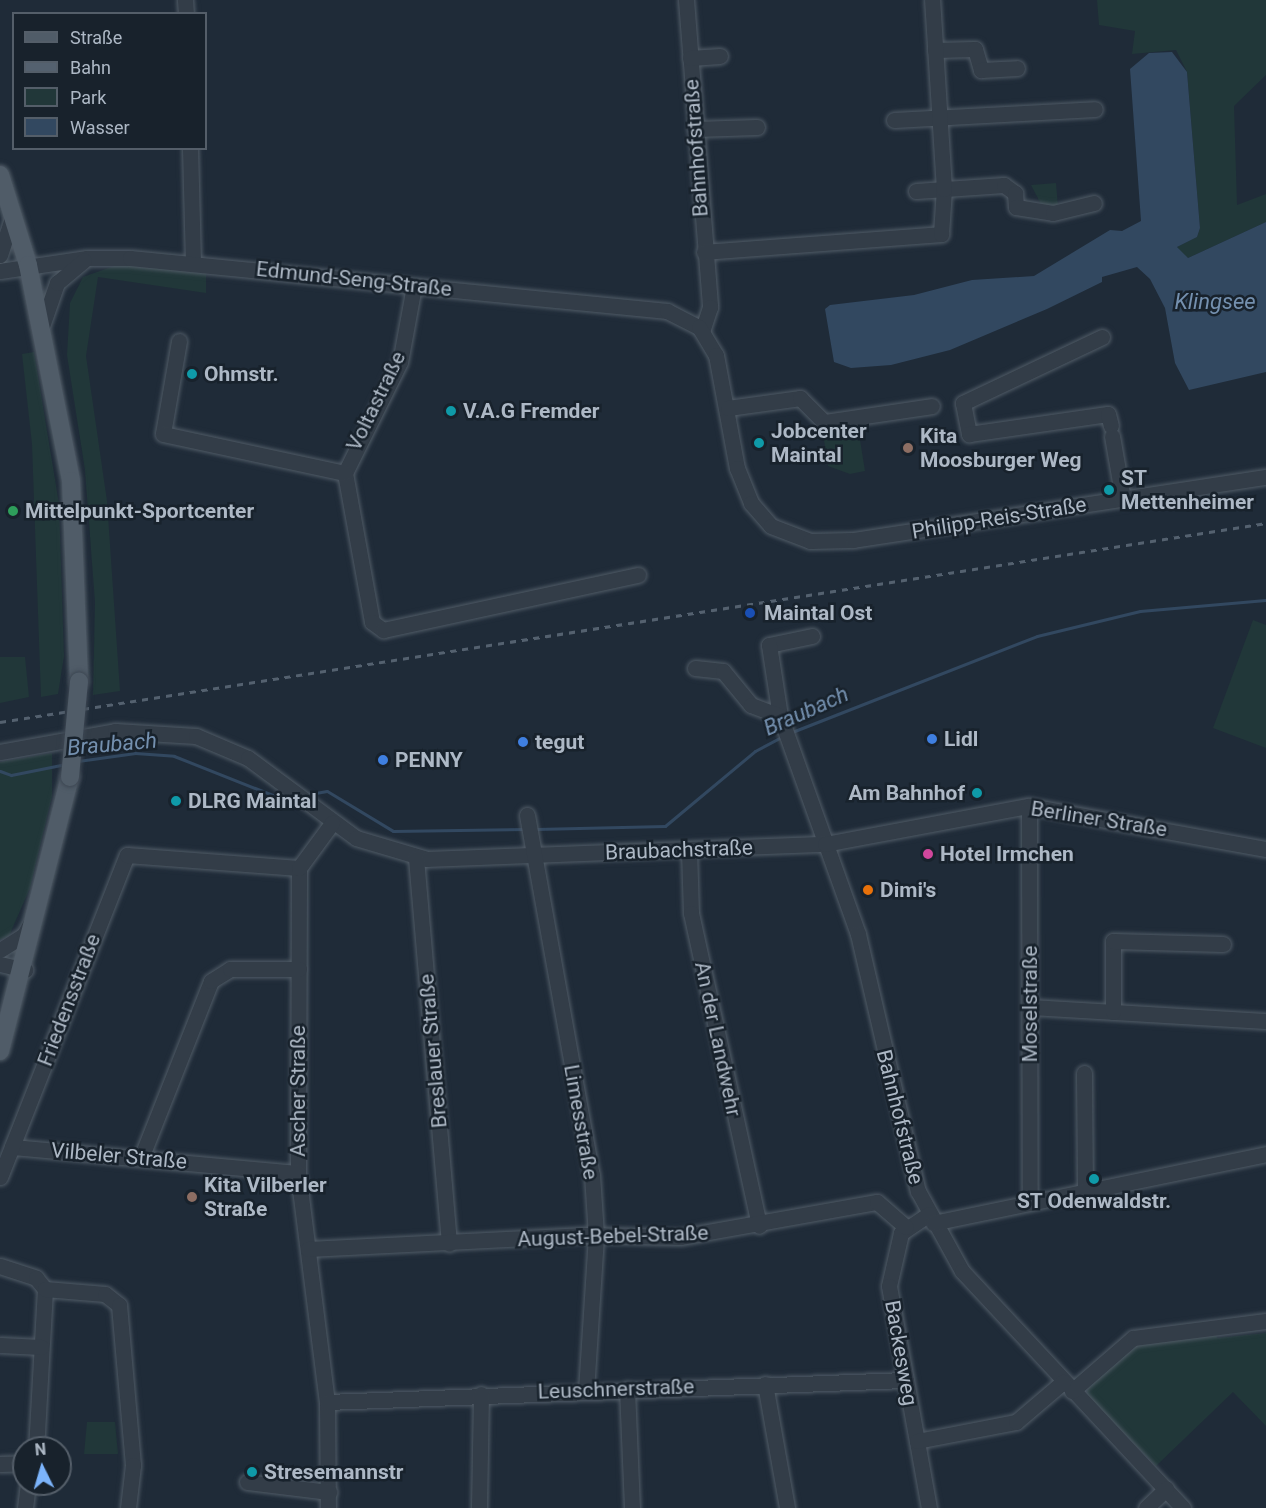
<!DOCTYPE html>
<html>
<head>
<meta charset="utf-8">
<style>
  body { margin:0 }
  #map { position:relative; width:1266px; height:1508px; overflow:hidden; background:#1f2b38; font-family:Roboto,sans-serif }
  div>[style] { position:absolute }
  .green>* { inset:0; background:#213739 }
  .water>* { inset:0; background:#324860 }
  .stream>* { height:3px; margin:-1.5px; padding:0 1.5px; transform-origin:1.5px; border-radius:1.5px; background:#324860 }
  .roads { filter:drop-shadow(0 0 2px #505b66) drop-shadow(0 0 2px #505b66) }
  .minor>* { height:15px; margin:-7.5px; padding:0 7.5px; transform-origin:7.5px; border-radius:7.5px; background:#333d48 }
  .major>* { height:18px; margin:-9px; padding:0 9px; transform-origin:9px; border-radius:9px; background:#505c68 }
  .rail>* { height:3px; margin-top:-1.5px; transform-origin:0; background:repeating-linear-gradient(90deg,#54616f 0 6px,transparent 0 12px) }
  .bridges { filter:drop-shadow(0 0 2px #3c4652) drop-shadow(0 0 2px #3c4652) }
  .major-bridge>* { height:18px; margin:-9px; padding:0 9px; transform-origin:9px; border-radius:9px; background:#505c68 }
  .dots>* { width:16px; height:16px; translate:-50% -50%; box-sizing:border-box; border:3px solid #18222c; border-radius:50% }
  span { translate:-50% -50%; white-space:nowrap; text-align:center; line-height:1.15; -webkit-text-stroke:5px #18222c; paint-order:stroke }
  .street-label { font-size:21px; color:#adb8c5 }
  .poi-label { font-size:21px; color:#adb8c5; font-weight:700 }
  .left { translate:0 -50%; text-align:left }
  .right { translate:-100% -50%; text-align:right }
  .water-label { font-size:22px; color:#7490af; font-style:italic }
  .legend { position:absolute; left:12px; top:12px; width:195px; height:138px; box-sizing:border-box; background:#18222c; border:2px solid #545e69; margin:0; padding:8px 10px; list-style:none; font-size:18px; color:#adb8c5 }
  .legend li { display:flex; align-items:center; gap:12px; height:30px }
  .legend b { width:30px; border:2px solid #545e69 }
  .north { position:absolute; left:12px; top:1436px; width:60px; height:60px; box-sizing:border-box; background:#18222c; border:2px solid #545e69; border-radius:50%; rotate:355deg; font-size:16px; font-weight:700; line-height:24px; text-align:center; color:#adb8c5 }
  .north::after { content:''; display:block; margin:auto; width:21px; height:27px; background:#7cb4fb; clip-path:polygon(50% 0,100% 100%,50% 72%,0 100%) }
</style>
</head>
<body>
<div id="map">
  <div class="green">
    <div style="clip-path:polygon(1097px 0,1266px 0,1266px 75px,1234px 106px,1237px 205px,1266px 194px,1266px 222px,1188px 258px,1182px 255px,1177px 247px,1197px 237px,1200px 228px,1187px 72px,1176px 50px,1132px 54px,1135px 31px,1099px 25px)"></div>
    <div style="clip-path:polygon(1056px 183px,1058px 207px,1043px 208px,1031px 185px)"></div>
    <div style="clip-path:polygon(117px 265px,206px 270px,206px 293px,98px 277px,86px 356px,107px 501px,120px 691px,93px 695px,95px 602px,85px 470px,67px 355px,70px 303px,83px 277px)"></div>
    <div style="clip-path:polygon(34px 352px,59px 504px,64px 656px,58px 694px,41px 697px,32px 444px,22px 354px)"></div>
    <div style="clip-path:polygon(857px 421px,865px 471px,850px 474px,828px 466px,822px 427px)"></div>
    <div style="clip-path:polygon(1253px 620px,1266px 625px,1266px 748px,1213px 728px)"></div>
    <div style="clip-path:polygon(0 657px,25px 657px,29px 697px,0 703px)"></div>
    <div style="clip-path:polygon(52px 753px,52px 796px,30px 888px,9px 936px,0 940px,0 762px)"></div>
    <div style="clip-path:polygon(1216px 1330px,1217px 1338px,1266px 1333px,1266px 1426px,1233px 1392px,1156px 1466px,1087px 1396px,1087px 1386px,1141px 1342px)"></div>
    <div style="clip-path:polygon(87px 1422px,115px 1422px,118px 1454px,84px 1454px)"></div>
  </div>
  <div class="water">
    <div style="clip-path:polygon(1172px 52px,1187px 72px,1200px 228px,1197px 237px,1177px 247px,1188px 258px,1266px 222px,1266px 372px,1189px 390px,1175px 363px,1165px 308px,1150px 279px,1137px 267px,1102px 277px,1102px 282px,1047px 309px,950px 350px,891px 365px,851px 368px,834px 362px,825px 309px,830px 305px,914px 295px,972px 280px,1034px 276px,1110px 230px,1122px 231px,1141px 221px,1130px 69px,1149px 53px)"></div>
  </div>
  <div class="stream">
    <div style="left:792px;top:732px;width:263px;rotate:-21.4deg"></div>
    <div style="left:1037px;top:636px;width:106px;rotate:-13.6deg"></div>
    <div style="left:1140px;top:611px;width:126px;rotate:-5deg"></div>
    <div style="left:78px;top:761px;width:58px;rotate:-8deg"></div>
    <div style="left:135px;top:753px;width:39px;rotate:4deg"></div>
    <div style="left:174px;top:756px;width:125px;rotate:21.6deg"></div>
    <div style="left:0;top:771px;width:12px;rotate:20deg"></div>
    <div style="left:11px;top:775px;width:56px;rotate:-11.3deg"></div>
    <div style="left:310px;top:794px;width:17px;rotate:-10deg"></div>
    <div style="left:327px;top:791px;width:77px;rotate:31.2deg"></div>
    <div style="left:393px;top:831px;width:133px;rotate:-0.9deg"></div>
    <div style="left:536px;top:829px;width:129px;rotate:-1.3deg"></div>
    <div style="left:665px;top:826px;width:117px;rotate:-39.8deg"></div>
    <div style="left:755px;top:751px;width:32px;rotate:-28deg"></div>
  </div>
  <div class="roads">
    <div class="minor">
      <div style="left:185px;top:0;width:14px;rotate:86deg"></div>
      <div style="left:686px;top:0;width:308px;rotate:85.5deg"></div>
      <div style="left:710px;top:307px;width:25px;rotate:108deg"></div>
      <div style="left:935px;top:50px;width:40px;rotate:-1.4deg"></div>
      <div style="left:975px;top:49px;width:22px;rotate:74deg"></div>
      <div style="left:981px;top:70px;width:36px;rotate:-3deg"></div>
      <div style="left:690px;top:58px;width:30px;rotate:-4deg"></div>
      <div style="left:894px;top:120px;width:201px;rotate:-3.1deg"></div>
      <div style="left:695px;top:129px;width:62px;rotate:-1.8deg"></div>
      <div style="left:190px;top:148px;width:115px;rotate:88.5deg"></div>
      <div style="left:916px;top:191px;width:88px;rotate:-3.9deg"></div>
      <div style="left:1004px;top:185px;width:14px;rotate:36deg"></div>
      <div style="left:1015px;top:193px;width:14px;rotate:86deg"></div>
      <div style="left:1016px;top:207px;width:37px;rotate:9deg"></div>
      <div style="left:1053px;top:213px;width:42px;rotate:-13.7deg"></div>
      <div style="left:704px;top:252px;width:238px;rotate:-4.3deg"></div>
      <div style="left:941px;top:234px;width:45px;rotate:-86.2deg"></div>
      <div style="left:944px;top:189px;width:189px;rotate:-93.6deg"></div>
      <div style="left:0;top:255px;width:40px;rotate:-72deg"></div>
      <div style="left:0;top:271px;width:88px;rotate:-8.5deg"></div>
      <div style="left:87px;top:258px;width:43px"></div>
      <div style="left:130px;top:258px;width:540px;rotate:5.64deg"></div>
      <div style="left:667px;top:311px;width:36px;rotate:27deg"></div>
      <div style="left:699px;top:327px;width:33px;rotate:59deg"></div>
      <div style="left:716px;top:355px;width:115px;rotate:79.5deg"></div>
      <div style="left:737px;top:468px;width:38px;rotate:68deg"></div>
      <div style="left:751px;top:503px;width:30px;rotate:49deg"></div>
      <div style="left:771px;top:526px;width:42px;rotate:21deg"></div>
      <div style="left:810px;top:541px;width:43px;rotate:-1.3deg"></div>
      <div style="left:853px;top:540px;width:418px;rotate:-8.7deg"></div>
      <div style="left:414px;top:286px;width:77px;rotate:100.4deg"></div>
      <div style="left:400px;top:362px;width:124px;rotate:116.4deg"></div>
      <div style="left:345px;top:473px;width:151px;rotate:79.7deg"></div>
      <div style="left:372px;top:622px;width:14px;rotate:36deg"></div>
      <div style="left:383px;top:630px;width:261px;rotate:-12.2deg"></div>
      <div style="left:42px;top:326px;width:46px;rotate:-70.8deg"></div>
      <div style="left:57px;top:283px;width:35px;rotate:-40deg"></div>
      <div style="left:1102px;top:337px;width:154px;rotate:154.6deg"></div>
      <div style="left:963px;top:403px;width:32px;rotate:79deg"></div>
      <div style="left:969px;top:434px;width:140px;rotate:-8.2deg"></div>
      <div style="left:1108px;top:414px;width:12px;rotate:76deg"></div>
      <div style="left:179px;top:341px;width:94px;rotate:99.8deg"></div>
      <div style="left:163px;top:434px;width:186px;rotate:12.1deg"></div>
      <div style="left:728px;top:408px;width:73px;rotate:-7.9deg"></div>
      <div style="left:800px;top:398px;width:34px;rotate:45deg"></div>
      <div style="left:824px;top:422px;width:109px;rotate:-8.4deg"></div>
      <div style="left:1112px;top:436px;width:64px;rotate:80.1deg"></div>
      <div style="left:812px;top:636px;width:44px;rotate:168.2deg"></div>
      <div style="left:769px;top:645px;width:72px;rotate:81.2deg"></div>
      <div style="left:780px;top:716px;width:232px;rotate:70.3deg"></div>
      <div style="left:858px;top:934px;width:264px;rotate:76.9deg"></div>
      <div style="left:918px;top:1191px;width:91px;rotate:61.2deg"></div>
      <div style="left:962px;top:1271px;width:324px;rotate:47deg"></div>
      <div style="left:695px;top:668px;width:28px;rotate:6deg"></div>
      <div style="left:723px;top:671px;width:44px;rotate:50.5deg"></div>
      <div style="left:751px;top:705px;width:31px;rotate:21deg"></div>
      <div style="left:0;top:752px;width:117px;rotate:-10.3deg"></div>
      <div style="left:115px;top:731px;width:81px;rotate:3.5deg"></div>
      <div style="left:196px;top:736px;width:56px;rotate:22.9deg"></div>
      <div style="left:248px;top:758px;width:134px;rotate:36.5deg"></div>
      <div style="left:356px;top:838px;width:74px;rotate:16.5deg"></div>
      <div style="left:427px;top:859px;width:398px;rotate:-2.2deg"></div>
      <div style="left:825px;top:844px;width:208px;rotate:-10.6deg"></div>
      <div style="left:1029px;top:806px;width:241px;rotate:10.3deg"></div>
      <div style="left:1029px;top:806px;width:397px;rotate:89.9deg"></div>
      <div style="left:527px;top:815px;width:366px;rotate:79.8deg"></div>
      <div style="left:592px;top:1175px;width:61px;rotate:86.2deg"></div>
      <div style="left:596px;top:1236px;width:155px;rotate:93.7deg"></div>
      <div style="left:689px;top:850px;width:63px;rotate:88.2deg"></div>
      <div style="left:691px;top:913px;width:320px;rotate:77.7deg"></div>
      <div style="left:416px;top:858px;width:387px;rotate:85.1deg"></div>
      <div style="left:299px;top:868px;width:305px;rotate:90.2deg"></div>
      <div style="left:298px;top:1173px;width:231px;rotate:82.8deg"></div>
      <div style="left:327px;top:1402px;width:106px;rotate:89.5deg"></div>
      <div style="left:0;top:950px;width:28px;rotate:-32deg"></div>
      <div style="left:24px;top:935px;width:15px;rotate:-62deg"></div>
      <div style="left:0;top:964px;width:26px;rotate:13deg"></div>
      <div style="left:1030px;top:1007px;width:236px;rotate:3.4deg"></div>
      <div style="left:1113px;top:1012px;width:71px;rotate:-90deg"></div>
      <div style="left:1113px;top:941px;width:110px;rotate:1.6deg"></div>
      <div style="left:1084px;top:1073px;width:119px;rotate:89.5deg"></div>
      <div style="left:12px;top:1147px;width:287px;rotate:5.2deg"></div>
      <div style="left:141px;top:1158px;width:190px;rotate:-68.4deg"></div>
      <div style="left:211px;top:981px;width:22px;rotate:-32deg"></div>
      <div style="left:230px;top:969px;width:69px"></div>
      <div style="left:0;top:1177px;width:346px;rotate:-68.5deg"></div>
      <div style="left:127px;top:855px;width:172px;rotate:4.3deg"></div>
      <div style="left:299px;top:868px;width:56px;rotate:-53.7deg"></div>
      <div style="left:929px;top:1214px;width:34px;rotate:146deg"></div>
      <div style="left:901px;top:1233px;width:54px;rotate:102.8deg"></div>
      <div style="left:889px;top:1286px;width:226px;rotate:79.8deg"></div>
      <div style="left:933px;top:1223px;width:340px;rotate:-11.7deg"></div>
      <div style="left:308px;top:1249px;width:278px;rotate:-2.9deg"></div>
      <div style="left:586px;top:1235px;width:94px;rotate:1.2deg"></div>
      <div style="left:680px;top:1237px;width:200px;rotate:-10.1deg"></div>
      <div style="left:877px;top:1202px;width:38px;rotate:41deg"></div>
      <div style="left:0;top:1266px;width:38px;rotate:18deg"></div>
      <div style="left:36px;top:1278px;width:14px;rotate:51deg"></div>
      <div style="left:45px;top:1289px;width:159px;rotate:93.2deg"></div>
      <div style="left:45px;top:1289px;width:60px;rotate:4.8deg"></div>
      <div style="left:105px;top:1294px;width:18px;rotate:38deg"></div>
      <div style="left:119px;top:1305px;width:161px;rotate:85deg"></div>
      <div style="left:133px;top:1465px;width:43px;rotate:96.6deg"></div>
      <div style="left:0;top:1345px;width:41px;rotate:2.8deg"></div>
      <div style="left:765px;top:1384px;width:126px;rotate:79.9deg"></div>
      <div style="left:627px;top:1389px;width:119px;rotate:87.6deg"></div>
      <div style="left:1072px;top:1391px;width:81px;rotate:-41deg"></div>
      <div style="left:1133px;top:1338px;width:134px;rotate:-7.3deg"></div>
      <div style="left:327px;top:1402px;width:579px;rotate:-2.18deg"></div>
      <div style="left:917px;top:1441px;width:101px;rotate:-10.9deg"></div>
      <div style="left:1016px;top:1422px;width:62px;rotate:-40.4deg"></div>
      <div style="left:0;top:1464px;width:24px;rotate:-2deg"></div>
      <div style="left:247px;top:1482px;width:83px;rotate:7deg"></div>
      <div style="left:25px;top:1508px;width:24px;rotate:-83deg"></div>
      <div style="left:479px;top:1508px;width:114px;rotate:-89deg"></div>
      <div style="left:1146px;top:1508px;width:28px;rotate:-44deg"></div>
    </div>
    <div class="major">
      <div style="left:0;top:175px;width:94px;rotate:72.7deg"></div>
      <div style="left:28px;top:265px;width:220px;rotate:78.7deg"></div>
      <div style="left:71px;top:481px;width:200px;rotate:87.7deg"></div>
      <div style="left:0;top:1051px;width:283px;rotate:-75.7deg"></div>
    </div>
  </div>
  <div class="rail">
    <div style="left:0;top:722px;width:1282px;rotate:-8.93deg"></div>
  </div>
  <div class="bridges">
    <div class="major-bridge">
      <div style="left:70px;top:777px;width:96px;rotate:-84.6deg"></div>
    </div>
  </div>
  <div class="dots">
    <div style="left:192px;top:374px;background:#0f9aa8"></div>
    <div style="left:451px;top:411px;background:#0f9aa8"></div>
    <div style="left:759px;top:443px;background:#0f9aa8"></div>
    <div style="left:908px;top:448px;background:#8d6e63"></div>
    <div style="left:1109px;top:490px;background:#0f9aa8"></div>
    <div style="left:13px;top:511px;background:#2e9e5b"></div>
    <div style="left:750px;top:613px;background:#1a4fb4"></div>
    <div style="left:932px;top:739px;background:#3f7fe0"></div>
    <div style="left:523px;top:742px;background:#3f7fe0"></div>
    <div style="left:383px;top:760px;background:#3f7fe0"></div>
    <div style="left:977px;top:793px;background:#0f9aa8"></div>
    <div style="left:176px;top:801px;background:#0f9aa8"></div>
    <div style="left:928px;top:854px;background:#d1479c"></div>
    <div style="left:868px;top:890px;background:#e8710a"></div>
    <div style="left:1094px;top:1179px;background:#0f9aa8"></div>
    <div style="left:192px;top:1197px;background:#8d6e63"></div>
    <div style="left:252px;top:1472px;background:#0f9aa8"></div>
  </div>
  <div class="street-label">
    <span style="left:696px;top:148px;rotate:-94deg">Bahnhofstraße</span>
    <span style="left:354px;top:279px;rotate:6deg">Edmund-Seng-Straße</span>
    <span style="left:376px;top:401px;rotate:-64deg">Voltastraße</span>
    <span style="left:999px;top:518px;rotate:-9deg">Philipp-Reis-Straße</span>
    <span style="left:1099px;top:819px;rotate:9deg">Berliner Straße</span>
    <span style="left:679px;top:850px;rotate:-2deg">Braubachstraße</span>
    <span style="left:69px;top:1000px;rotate:-69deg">Friedensstraße</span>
    <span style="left:1030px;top:1004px;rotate:-90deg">Moselstraße</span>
    <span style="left:718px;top:1039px;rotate:78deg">An der Landwehr</span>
    <span style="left:433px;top:1051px;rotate:-95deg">Breslauer Straße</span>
    <span style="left:298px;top:1091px;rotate:-90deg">Ascher Straße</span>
    <span style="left:900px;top:1117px;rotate:76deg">Bahnhofstraße</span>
    <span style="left:581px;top:1122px;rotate:80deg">Limesstraße</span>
    <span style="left:119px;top:1156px;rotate:5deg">Vilbeler Straße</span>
    <span style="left:613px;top:1236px;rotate:-2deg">August-Bebel-Straße</span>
    <span style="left:901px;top:1353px;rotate:80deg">Backesweg</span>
    <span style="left:616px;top:1389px;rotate:-2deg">Leuschnerstraße</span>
  </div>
  <div class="poi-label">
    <span class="left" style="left:204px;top:374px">Ohmstr.</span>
    <span class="left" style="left:463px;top:411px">V.A.G Fremder</span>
    <span class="left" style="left:771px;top:443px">Jobcenter<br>Maintal</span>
    <span class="left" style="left:920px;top:448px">Kita<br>Moosburger Weg</span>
    <span class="left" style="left:1121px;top:490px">ST<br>Mettenheimer</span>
    <span class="left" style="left:25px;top:511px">Mittelpunkt-Sportcenter</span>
    <span class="left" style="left:764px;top:613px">Maintal Ost</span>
    <span class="left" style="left:944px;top:739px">Lidl</span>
    <span class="left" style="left:535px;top:742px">tegut</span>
    <span class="left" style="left:395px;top:760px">PENNY</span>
    <span class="right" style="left:965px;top:793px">Am Bahnhof</span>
    <span class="left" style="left:188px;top:801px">DLRG Maintal</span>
    <span class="left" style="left:940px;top:854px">Hotel Irmchen</span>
    <span class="left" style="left:880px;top:890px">Dimi's</span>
    <span class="left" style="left:204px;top:1197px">Kita Vilberler<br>Straße</span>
    <span style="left:1094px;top:1201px">ST Odenwaldstr.</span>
    <span class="left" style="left:264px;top:1472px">Stresemannstr</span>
  </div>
  <div class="water-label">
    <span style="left:1215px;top:302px">Klingsee</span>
    <span style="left:806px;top:711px;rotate:-24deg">Braubach</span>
    <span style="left:112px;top:744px;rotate:-5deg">Braubach</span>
  </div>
  <ul class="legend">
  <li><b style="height:8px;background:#505c68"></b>Straße</li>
  <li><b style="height:8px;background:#54616f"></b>Bahn</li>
  <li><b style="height:16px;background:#213739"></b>Park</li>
  <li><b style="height:16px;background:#324860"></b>Wasser</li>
  </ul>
  <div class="north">N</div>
</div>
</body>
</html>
